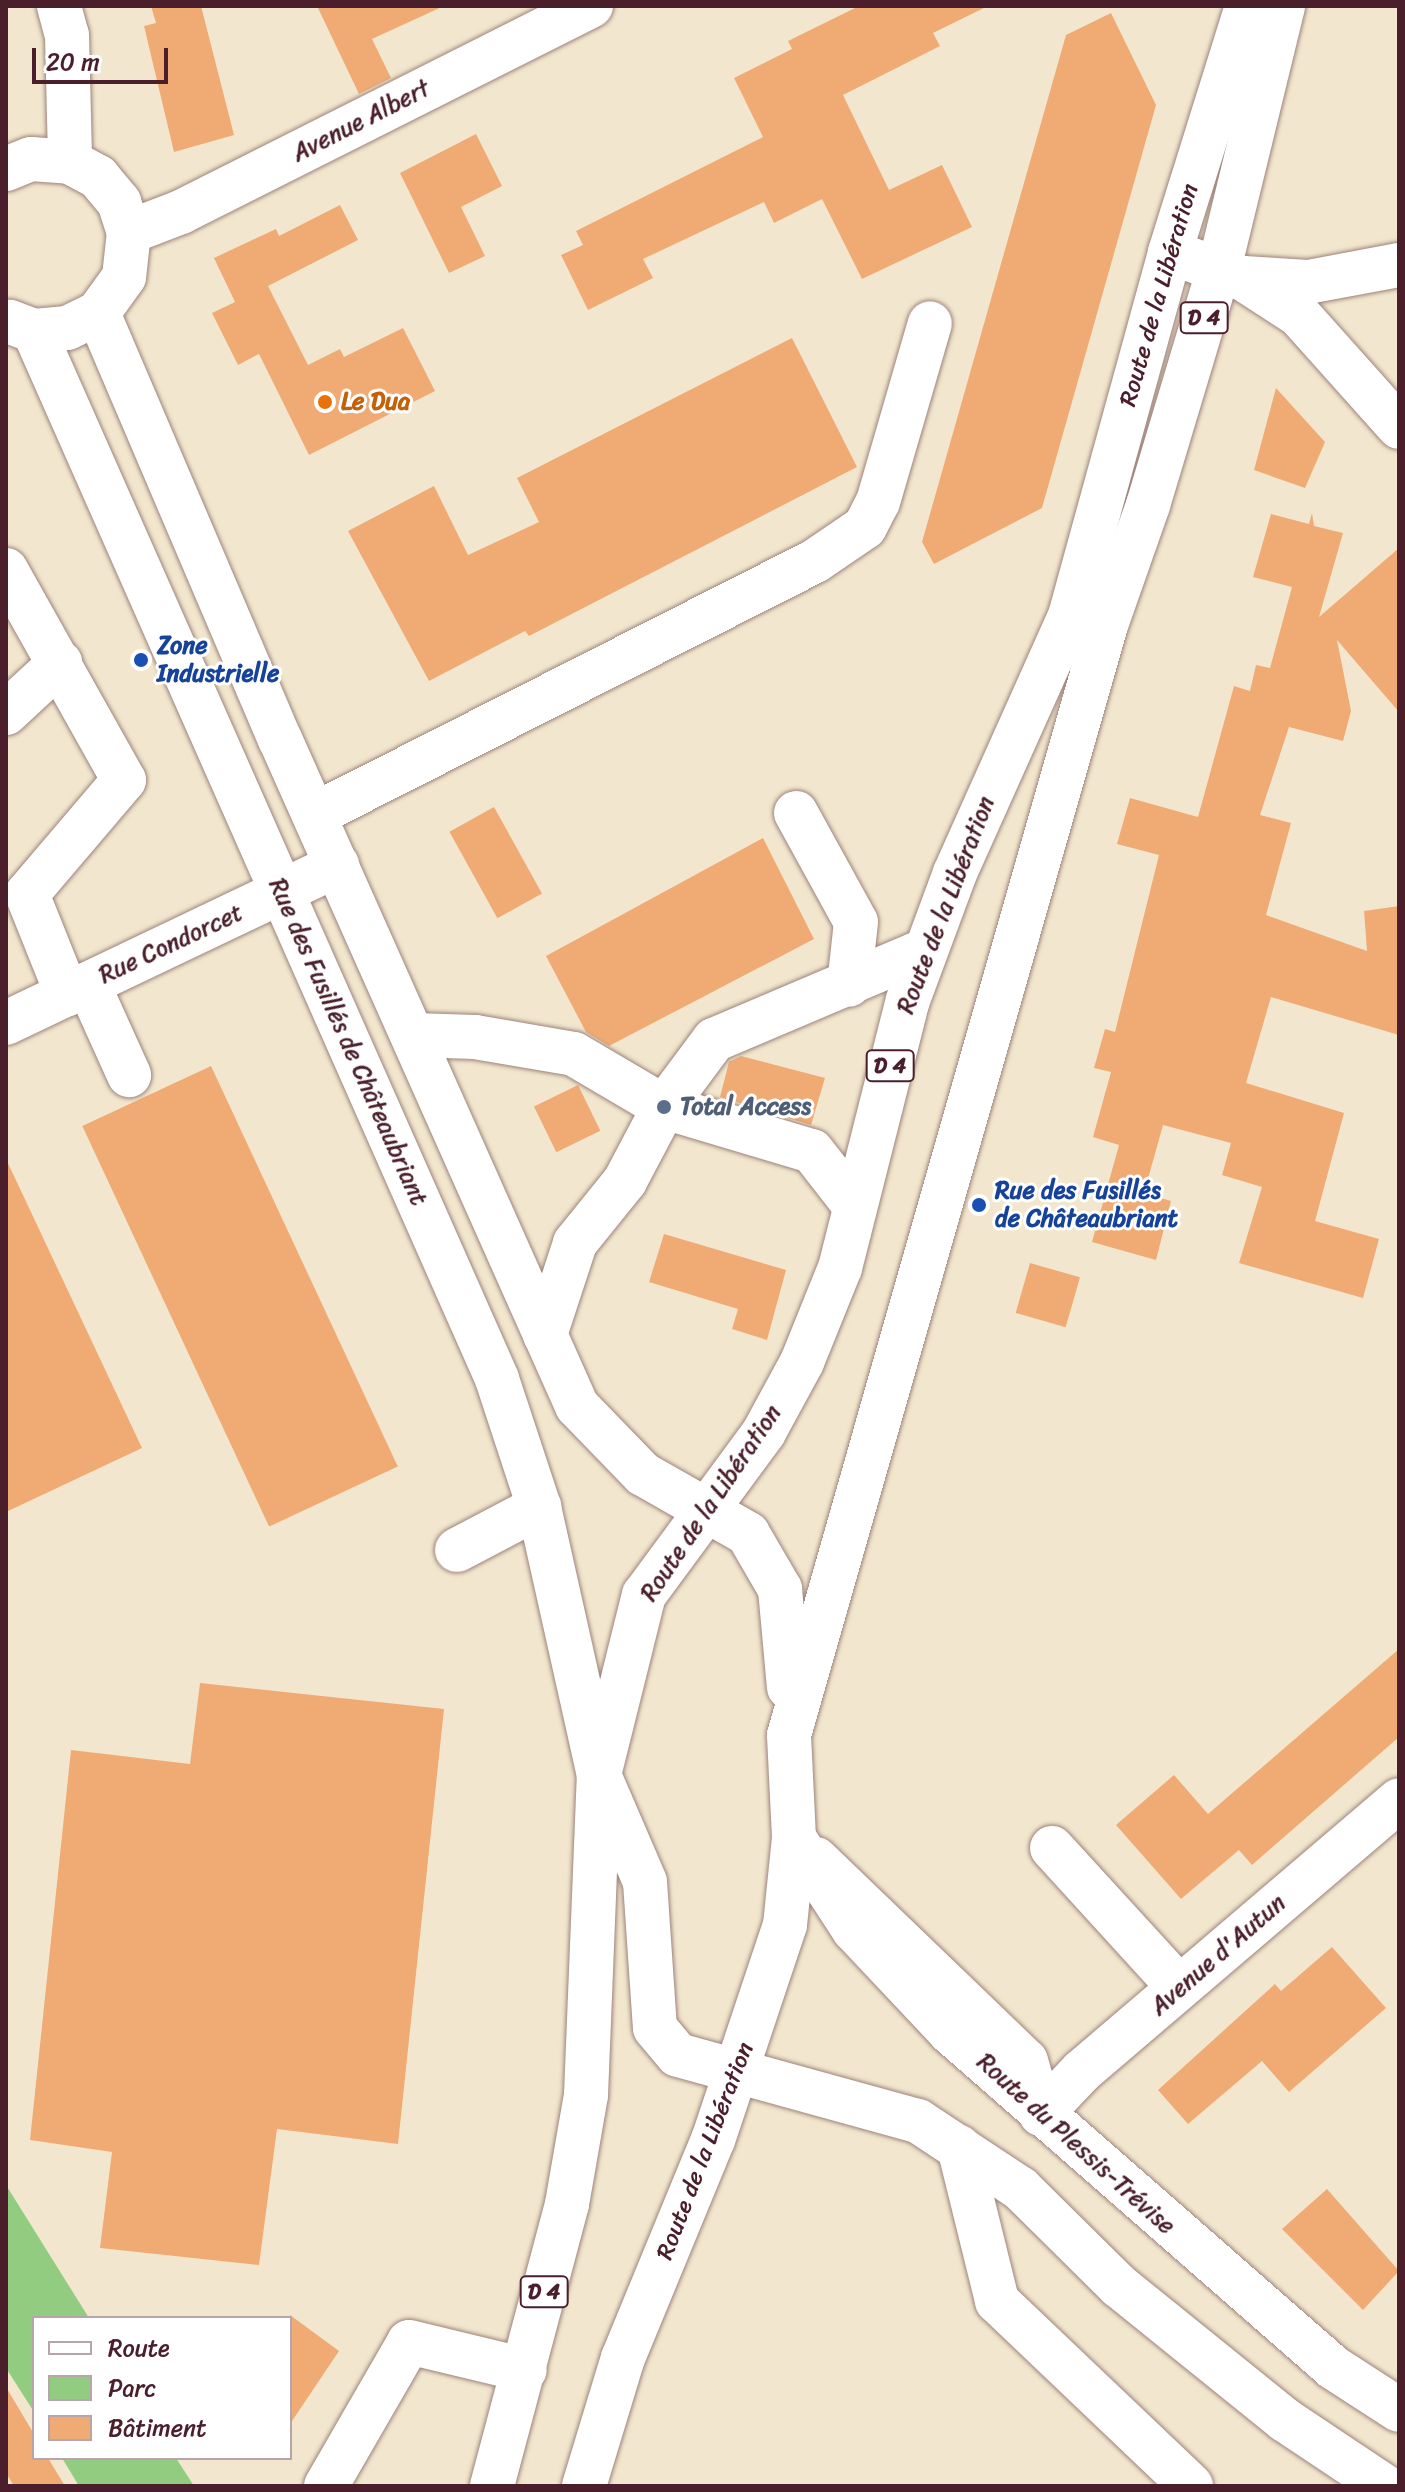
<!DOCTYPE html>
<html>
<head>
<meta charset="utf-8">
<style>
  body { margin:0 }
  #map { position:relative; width:1405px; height:2492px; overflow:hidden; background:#f2e7ce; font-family:Sriracha,sans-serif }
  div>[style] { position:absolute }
  .green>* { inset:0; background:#92cc80 }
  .building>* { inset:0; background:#f0ab75; transform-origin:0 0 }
  .roads { filter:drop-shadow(0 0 2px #9e837c) drop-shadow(0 0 2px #9e837c) }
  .minor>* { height:44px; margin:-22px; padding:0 22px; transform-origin:22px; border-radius:22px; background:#fff }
  .major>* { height:44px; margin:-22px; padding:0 22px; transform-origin:22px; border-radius:22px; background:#fff }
  .dots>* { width:22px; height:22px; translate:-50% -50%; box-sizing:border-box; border:4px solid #fff; border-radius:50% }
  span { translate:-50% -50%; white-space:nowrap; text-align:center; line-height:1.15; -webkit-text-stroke:6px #fff; paint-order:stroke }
  .shield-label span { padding:2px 6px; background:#fff; border:2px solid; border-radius:6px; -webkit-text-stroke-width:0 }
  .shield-label { font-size:22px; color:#4a1f2b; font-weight:700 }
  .street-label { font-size:24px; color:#4a1f2b }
  .food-label { font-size:24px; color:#c56008; font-weight:700 }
  .left { translate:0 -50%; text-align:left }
  .transit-label { font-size:24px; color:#164399; font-weight:700 }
  .service-label { font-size:24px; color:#4e5e75; font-weight:700 }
  .frame { position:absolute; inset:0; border:8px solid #4a1f2b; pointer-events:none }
  .legend { position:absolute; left:32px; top:2316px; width:260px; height:144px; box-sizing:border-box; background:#fff; border:2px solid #b7a5aa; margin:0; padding:10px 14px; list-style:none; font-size:24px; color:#4a1f2b }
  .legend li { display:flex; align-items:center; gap:16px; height:40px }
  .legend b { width:40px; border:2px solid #b7a5aa }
  .scale { position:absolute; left:32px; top:48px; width:136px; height:36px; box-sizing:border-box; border:4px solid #4a1f2b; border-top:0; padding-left:10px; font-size:24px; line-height:28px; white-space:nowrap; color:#4a1f2b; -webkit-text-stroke:6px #fff; paint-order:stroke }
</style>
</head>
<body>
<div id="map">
  <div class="green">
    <div style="clip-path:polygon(6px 2185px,89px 2318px,34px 2318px,34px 2412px,6px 2368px)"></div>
    <div style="clip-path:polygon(62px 2458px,176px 2458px,194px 2486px,79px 2486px)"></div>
  </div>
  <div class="building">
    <div style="clip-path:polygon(151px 6px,201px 6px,234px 135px,174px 152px,144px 26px,156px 23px)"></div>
    <div style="clip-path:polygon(317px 6px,444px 6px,372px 39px,391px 78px,359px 94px)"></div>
    <div style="clip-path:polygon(859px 6px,988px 6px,933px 33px,940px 46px,843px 95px,889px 190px,942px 165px,972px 227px,862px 279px,822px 199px,774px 223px,764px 202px,643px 259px,653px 278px,588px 310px,561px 255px,583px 245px,576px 231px,763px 137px,734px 78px,792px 49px,788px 41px)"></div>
    <div style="clip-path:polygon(1111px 13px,1156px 105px,1042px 508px,934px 564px,922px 542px,1066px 35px)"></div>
    <div style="clip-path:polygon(476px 134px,502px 186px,461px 207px,485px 256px,449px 273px,400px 173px)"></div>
    <div style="clip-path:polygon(340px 205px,358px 240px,268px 286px,308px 365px,340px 349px,344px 357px,403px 328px,435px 391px,309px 455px,259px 354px,238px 365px,212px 313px,235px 302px,214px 258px,276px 229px,279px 236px)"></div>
    <div style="clip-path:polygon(792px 338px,857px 467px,529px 636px,525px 631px,429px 681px,348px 531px,434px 486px,468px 555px,539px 522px,517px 478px)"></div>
    <div style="clip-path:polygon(1276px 388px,1325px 442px,1305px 488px,1254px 470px)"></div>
    <div style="clip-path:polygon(1312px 513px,1314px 526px,1343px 533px,1319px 617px,1399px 548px,1399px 712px,1337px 640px,1351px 711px,1343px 741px,1289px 727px,1260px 815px,1291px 823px,1266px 915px,1367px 951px,1364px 911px,1399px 906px,1399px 1035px,1271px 997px,1246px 1083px,1344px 1113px,1315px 1221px,1379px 1239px,1363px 1298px,1239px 1263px,1262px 1187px,1222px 1175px,1231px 1143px,1163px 1125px,1144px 1193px,1171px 1201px,1156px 1260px,1092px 1242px,1119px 1145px,1093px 1137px,1111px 1072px,1094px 1068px,1105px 1029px,1115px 1032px,1159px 855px,1117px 844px,1130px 798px,1198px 817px,1234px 686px,1250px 691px,1256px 665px,1270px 668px,1292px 587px,1253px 577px,1271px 514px,1309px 524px)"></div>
    <div style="left:494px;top:807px;width:99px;height:51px;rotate:61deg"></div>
    <div style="clip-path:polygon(763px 838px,814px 939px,609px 1046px,586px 1032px,546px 956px)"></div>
    <div style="clip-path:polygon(741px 1056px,825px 1078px,811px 1125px,720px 1097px,729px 1062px)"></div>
    <div style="left:211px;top:1066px;width:442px;height:142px;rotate:65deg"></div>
    <div style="left:578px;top:1085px;width:51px;height:49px;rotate:64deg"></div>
    <div style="clip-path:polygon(6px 1159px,142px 1448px,6px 1512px)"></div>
    <div style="clip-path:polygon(664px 1234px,786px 1270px,767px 1340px,732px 1329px,738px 1309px,649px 1282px)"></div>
    <div style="left:1030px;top:1263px;width:52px;height:52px;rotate:16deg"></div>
    <div style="clip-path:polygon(1399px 1649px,1399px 1737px,1252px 1865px,1239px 1850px,1181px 1899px,1116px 1825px,1174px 1775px,1208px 1814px)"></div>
    <div style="clip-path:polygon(200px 1683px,444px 1709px,398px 2144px,277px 2129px,259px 2265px,100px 2248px,112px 2152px,30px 2140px,71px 1750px,190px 1764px)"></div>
    <div style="clip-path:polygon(1332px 1947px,1386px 2008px,1289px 2092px,1262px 2061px,1188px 2124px,1158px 2090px,1275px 1984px,1281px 1991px)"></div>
    <div style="clip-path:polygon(1327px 2189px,1399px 2271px,1363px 2310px,1282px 2229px)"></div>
    <div style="clip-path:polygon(290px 2315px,339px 2351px,290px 2424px)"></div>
    <div style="clip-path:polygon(6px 2387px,34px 2434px,34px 2458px,48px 2458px,65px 2486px,14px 2486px,6px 2473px)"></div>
  </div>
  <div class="roads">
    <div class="minor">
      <div style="left:129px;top:232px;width:56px;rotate:-21deg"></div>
      <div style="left:181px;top:212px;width:459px;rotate:-26.7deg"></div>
      <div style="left:1170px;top:252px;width:77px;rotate:19.9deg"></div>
      <div style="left:1242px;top:278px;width:68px;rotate:33deg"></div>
      <div style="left:1299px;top:315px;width:150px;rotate:48.2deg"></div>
      <div style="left:1244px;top:278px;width:64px;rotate:3.6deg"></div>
      <div style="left:1308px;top:282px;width:93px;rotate:-10.6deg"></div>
      <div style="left:6px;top:570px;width:241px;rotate:60.7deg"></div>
      <div style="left:124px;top:780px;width:150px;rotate:130.4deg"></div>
      <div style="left:27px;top:894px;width:108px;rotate:68.2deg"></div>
      <div style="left:6px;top:713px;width:74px;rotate:-42.8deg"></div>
      <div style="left:796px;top:813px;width:124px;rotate:61.2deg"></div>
      <div style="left:856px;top:922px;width:63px;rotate:96.3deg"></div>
      <div style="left:314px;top:815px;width:562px;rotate:-26.88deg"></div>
      <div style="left:815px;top:561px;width:60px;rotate:-34.2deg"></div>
      <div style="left:865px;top:527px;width:28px;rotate:-63deg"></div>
      <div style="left:878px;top:502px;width:186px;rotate:-73.8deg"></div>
      <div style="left:88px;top:984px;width:100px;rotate:65.7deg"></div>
      <div style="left:6px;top:1023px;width:367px;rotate:-25.5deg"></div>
      <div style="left:414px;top:1035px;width:61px;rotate:1.9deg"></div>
      <div style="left:475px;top:1037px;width:100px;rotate:9.7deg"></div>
      <div style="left:574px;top:1054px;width:104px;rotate:30.5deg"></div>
      <div style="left:664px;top:1107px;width:84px;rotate:-53.3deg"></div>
      <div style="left:714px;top:1040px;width:230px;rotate:-23deg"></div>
      <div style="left:545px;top:1335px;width:97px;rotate:-71.9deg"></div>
      <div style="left:575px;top:1243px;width:80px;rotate:-51.1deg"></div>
      <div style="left:625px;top:1181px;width:84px;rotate:-62.2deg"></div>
      <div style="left:664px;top:1107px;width:154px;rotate:16.6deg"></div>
      <div style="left:812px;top:1151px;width:70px;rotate:52deg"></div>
      <div style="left:457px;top:1550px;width:93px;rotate:-27.7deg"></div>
      <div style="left:1052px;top:1848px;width:188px;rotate:47.6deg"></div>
      <div style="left:816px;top:1859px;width:291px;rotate:43.9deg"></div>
      <div style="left:1026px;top:2061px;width:55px;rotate:74.2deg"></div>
      <div style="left:1041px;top:2114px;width:59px;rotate:-46.4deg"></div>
      <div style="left:1082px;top:2071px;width:417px;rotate:-40.5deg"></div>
      <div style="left:959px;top:2147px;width:159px;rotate:76.1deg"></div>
      <div style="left:997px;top:2301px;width:268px;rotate:43.6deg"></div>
      <div style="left:326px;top:2486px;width:166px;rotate:-60deg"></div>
      <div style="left:409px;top:2342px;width:119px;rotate:13.6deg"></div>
    </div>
    <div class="major">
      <div style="left:59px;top:6px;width:30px;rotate:75deg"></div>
      <div style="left:67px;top:35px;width:127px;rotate:88.6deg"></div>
      <div style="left:6px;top:169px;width:27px;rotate:-22deg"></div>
      <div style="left:31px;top:159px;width:39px;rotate:4deg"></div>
      <div style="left:70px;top:162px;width:32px;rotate:28deg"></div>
      <div style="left:98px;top:177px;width:33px;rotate:50deg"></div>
      <div style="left:119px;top:202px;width:32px;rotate:72deg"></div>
      <div style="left:129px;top:232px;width:45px;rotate:96.3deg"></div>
      <div style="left:124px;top:277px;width:44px;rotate:125.8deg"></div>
      <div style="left:98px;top:313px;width:34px;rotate:154deg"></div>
      <div style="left:67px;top:328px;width:33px;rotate:175deg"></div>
      <div style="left:34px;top:331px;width:26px;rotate:-159deg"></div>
      <div style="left:98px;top:313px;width:463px;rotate:66.9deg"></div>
      <div style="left:280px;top:739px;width:730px;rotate:66deg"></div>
      <div style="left:577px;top:1406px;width:95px;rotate:45.9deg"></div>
      <div style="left:643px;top:1474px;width:121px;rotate:29.7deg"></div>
      <div style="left:748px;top:1534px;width:64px;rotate:59.8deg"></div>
      <div style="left:780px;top:1589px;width:99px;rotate:84.8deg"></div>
      <div style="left:34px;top:331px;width:1146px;rotate:66.16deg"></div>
      <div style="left:497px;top:1379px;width:135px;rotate:71.8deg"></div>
      <div style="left:539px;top:1507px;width:275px;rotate:77.4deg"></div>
      <div style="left:599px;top:1775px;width:116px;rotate:66.7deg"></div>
      <div style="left:645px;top:1882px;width:146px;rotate:86.1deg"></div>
      <div style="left:655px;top:2028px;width:35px;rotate:50deg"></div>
      <div style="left:678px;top:2055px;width:249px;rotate:15.4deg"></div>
      <div style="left:918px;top:2121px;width:123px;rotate:33.4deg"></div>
      <div style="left:1021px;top:2189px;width:138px;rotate:44.7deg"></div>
      <div style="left:1119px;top:2286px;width:213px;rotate:38.9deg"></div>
      <div style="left:1285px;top:2420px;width:119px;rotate:33.7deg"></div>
      <div style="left:794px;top:1838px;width:110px;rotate:56.9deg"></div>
      <div style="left:854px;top:1930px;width:140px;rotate:46.7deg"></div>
      <div style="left:950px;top:2032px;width:510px;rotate:41.19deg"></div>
      <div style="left:1334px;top:2368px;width:77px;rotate:32.9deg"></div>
      <div style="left:492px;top:2486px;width:292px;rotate:-75.1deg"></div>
      <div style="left:567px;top:2204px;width:111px;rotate:-80.1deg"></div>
      <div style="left:586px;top:2095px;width:320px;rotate:-87.7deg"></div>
      <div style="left:599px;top:1775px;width:186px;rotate:-76deg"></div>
      <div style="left:644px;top:1595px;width:202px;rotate:-53.6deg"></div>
      <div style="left:764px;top:1432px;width:80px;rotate:-61.5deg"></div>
      <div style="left:802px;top:1362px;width:101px;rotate:-68deg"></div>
      <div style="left:840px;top:1268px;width:276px;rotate:-75.8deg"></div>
      <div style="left:908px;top:1000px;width:135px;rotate:-69.7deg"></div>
      <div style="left:955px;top:873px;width:282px;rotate:-65.9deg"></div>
      <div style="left:1070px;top:616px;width:377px;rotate:-74.6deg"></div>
      <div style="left:1170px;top:252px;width:258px;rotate:-72.6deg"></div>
      <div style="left:584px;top:2486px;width:134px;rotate:-73.1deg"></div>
      <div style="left:623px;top:2358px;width:236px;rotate:-67.6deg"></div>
      <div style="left:713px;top:2140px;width:227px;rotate:-71.5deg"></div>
      <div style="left:785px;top:1925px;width:87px;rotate:-84.1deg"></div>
      <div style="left:794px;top:1838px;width:103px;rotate:-92.8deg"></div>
      <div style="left:789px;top:1735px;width:1154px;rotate:-74.06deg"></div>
      <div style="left:1106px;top:625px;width:127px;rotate:-70.7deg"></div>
      <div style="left:1148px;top:505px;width:246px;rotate:-73.3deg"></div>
      <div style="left:1219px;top:269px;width:271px;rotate:-76.3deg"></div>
    </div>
  </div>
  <div class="dots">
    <div style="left:325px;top:402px;background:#e8710a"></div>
    <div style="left:141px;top:660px;background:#1a4fb4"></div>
    <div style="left:664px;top:1107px;background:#5c6f8a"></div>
    <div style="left:979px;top:1205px;background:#1a4fb4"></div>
  </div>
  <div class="shield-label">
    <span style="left:1204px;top:318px">D 4</span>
    <span style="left:890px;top:1066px">D 4</span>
    <span style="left:544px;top:2292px">D 4</span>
  </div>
  <div class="street-label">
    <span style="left:361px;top:121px;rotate:-27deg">Avenue Albert</span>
    <span style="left:1159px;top:295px;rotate:-74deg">Route de la Libération</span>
    <span style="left:946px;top:905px;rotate:-69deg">Route de la Libération</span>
    <span style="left:171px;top:944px;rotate:-25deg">Rue Condorcet</span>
    <span style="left:348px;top:1042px;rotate:66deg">Rue des Fusillés de Châteaubriant</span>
    <span style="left:711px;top:1503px;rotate:-56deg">Route de la Libération</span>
    <span style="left:1218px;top:1955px;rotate:-41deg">Avenue d'Autun</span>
    <span style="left:1076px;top:2144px;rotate:42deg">Route du Plessis-Trévise</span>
    <span style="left:705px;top:2151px;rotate:-69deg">Route de la Libération</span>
  </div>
  <div class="food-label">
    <span class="left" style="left:341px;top:402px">Le Dua</span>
  </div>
  <div class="transit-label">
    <span class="left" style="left:157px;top:660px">Zone<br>Industrielle</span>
    <span class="left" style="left:995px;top:1205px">Rue des Fusillés<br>de Châteaubriant</span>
  </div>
  <div class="service-label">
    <span class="left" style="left:680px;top:1107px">Total Access</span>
  </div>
  <div class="frame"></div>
  <ul class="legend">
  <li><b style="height:10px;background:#fff"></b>Route</li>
  <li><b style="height:22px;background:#92cc80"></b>Parc</li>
  <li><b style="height:22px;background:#f0ab75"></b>Bâtiment</li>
  </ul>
  <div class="scale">20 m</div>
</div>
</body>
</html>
